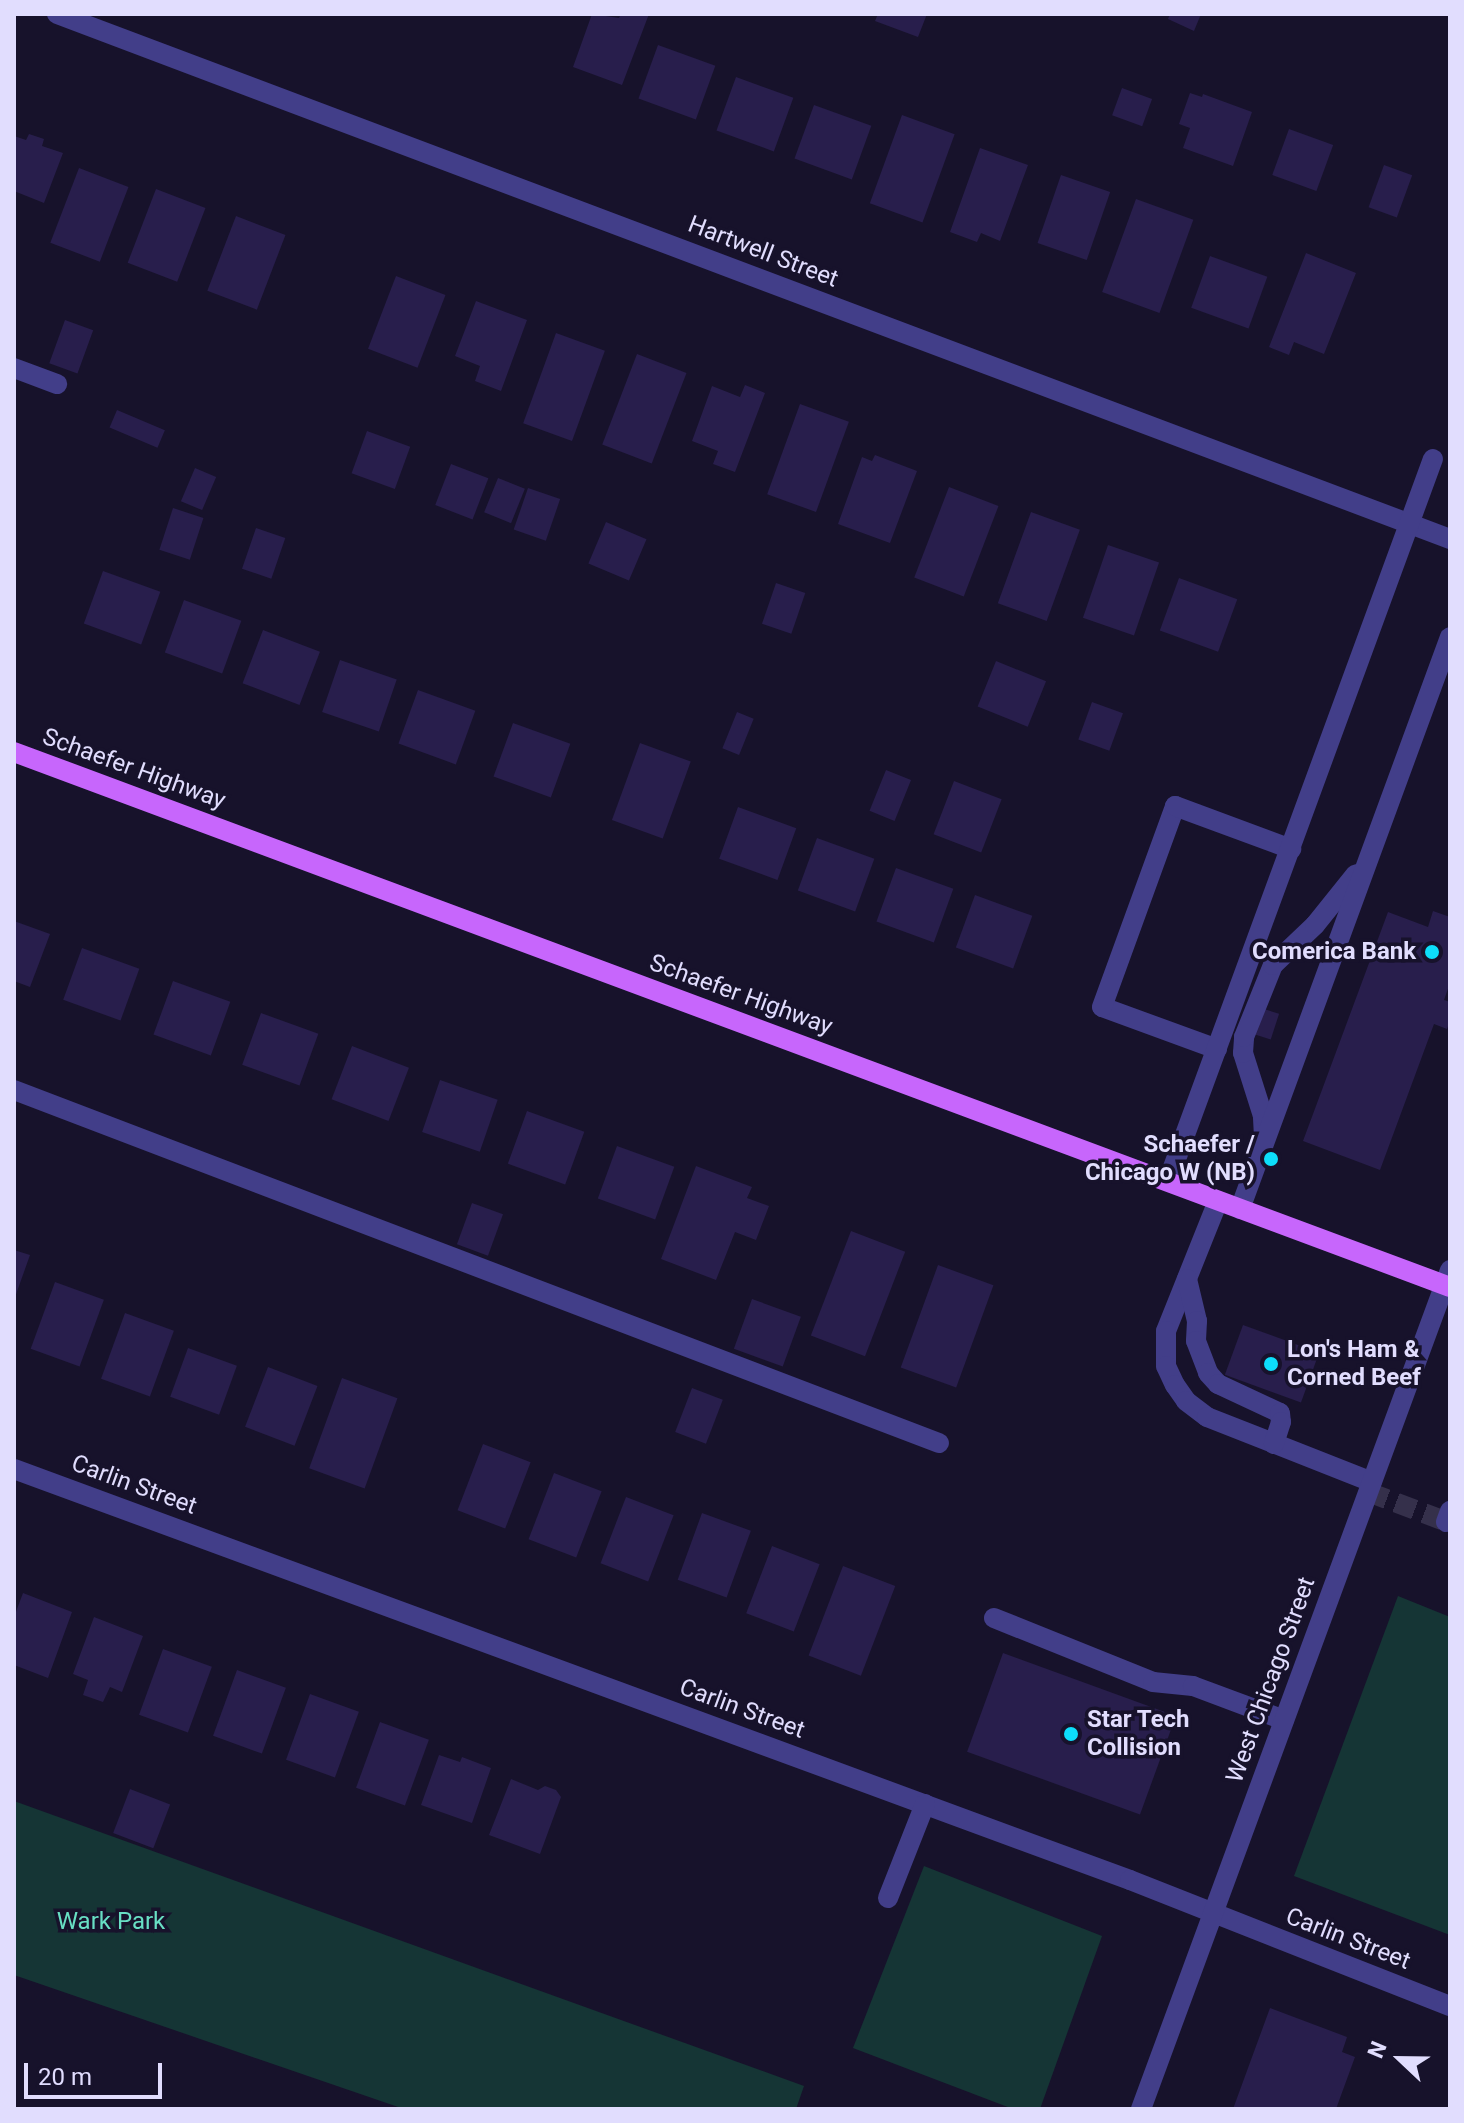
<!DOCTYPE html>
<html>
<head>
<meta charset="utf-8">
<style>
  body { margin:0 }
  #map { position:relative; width:1464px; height:2123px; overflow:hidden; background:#17122b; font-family:Roboto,sans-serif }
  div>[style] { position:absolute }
  .green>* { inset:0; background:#153535 }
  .building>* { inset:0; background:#281e4c; transform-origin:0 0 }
  .minor-tunnel>* { height:20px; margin-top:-10px; transform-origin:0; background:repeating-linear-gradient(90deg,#35304b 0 20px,transparent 0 30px) }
  .minor>* { height:20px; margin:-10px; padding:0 10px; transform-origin:10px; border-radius:10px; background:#423e89 }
  .major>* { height:20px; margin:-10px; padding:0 10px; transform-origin:10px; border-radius:10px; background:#c766fc }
  .dots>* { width:22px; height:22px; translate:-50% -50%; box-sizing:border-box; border:4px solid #17122b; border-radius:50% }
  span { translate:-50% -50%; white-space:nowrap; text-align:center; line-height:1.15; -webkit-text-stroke:7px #17122b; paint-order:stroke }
  .street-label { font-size:24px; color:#e1ddfe }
  .poi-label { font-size:24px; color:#e1ddfe; font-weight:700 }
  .right { translate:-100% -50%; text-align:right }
  .left { translate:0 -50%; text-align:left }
  .park-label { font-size:24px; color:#68dfc4 }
  .frame { position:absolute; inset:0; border:16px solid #e1ddfe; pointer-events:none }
  .north { position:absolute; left:1360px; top:2019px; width:80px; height:80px; -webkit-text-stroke:6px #17122b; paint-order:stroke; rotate:292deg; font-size:22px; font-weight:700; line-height:32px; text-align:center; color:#e1ddfe }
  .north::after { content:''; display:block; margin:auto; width:28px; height:36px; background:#e1ddfe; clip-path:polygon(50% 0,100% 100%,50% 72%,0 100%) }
  .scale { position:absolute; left:24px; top:2063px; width:138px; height:36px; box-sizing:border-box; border:4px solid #e1ddfe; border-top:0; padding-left:10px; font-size:24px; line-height:28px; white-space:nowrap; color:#e1ddfe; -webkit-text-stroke:6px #17122b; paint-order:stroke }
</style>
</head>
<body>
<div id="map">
  <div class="green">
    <div style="clip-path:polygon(1398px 1596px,1450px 1617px,1450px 1935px,1294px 1876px)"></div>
    <div style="clip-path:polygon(14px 1801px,804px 2086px,796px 2109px,404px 2109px,14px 1975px)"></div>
    <div style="clip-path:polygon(924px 1866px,1102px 1936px,1040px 2109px,1013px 2109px,853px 2048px)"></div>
  </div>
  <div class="building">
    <div style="clip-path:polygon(592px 14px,619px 18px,621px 14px,649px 14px,622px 85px,573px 67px)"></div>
    <div style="clip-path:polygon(878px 14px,927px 14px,918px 37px,875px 21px)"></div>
    <div style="clip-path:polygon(1170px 14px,1201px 14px,1194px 31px,1168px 19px)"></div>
    <div style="left:658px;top:45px;width:61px;height:57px;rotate:20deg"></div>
    <div style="left:736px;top:77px;width:61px;height:57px;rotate:20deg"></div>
    <div style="left:1122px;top:88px;width:32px;height:29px;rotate:20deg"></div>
    <div style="clip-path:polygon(1190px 93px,1202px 97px,1203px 94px,1252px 112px,1233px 166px,1183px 148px,1190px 128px,1179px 124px)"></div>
    <div style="left:814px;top:105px;width:61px;height:57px;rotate:20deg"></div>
    <div style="left:902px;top:115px;width:56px;height:94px;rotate:20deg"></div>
    <div style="left:1289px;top:129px;width:47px;height:49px;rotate:20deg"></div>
    <div style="clip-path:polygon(29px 134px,44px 139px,42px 146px,63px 153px,44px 203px,14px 191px,14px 136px,26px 140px)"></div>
    <div style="clip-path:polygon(980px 148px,1028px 165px,1000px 241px,981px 233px,977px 242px,950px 232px)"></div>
    <div style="left:1384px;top:165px;width:30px;height:45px;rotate:20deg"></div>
    <div style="left:79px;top:168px;width:53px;height:80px;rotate:21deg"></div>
    <div style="left:1061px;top:175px;width:52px;height:72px;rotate:19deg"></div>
    <div style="left:156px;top:189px;width:53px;height:79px;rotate:21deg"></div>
    <div style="left:1136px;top:199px;width:61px;height:99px;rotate:20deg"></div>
    <div style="left:236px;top:216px;width:53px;height:80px;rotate:21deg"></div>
    <div style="clip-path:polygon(1306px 253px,1356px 273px,1324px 354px,1294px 342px,1289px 355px,1269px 347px)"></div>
    <div style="left:1210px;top:256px;width:61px;height:55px;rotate:20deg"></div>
    <div style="left:396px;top:276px;width:53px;height:78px;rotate:21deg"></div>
    <div style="clip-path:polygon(476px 301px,527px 320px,501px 391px,475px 381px,480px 366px,455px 356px)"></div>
    <div style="left:65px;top:320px;width:30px;height:46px;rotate:20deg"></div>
    <div style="left:556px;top:333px;width:52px;height:96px;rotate:20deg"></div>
    <div style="left:637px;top:354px;width:53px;height:97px;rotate:21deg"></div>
    <div style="clip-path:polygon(745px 385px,765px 393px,735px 472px,713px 464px,718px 451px,692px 441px,712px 386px,740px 397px)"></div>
    <div style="left:800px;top:404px;width:52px;height:96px;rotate:20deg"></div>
    <div style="left:117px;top:410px;width:52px;height:19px;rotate:23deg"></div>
    <div style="left:367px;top:431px;width:46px;height:45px;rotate:20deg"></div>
    <div style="clip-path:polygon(875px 455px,917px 471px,890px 543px,838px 524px,862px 457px,872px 461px)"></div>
    <div style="left:451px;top:464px;width:40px;height:44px;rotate:21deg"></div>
    <div style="left:195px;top:468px;width:23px;height:36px;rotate:23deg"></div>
    <div style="left:498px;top:478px;width:29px;height:37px;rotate:22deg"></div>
    <div style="left:949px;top:487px;width:53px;height:97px;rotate:21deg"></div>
    <div style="left:528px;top:488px;width:34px;height:44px;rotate:19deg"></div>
    <div style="left:173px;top:508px;width:32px;height:44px;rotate:18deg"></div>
    <div style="left:1031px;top:512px;width:52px;height:97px;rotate:20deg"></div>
    <div style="left:606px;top:522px;width:44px;height:45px;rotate:23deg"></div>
    <div style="left:256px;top:528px;width:31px;height:43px;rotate:19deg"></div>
    <div style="left:1108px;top:545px;width:54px;height:77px;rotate:19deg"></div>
    <div style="left:103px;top:571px;width:61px;height:56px;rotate:20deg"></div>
    <div style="left:1179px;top:578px;width:62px;height:56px;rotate:20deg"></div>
    <div style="left:776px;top:583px;width:31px;height:43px;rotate:19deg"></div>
    <div style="left:184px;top:600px;width:61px;height:56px;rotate:20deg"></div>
    <div style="left:263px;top:630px;width:61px;height:57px;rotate:21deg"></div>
    <div style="left:340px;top:660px;width:60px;height:55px;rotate:19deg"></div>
    <div style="left:996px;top:661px;width:54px;height:49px;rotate:22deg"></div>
    <div style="left:418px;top:690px;width:61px;height:57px;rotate:20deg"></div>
    <div style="left:1092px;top:702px;width:33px;height:40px;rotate:20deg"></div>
    <div style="left:737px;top:712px;width:18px;height:39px;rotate:22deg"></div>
    <div style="left:513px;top:723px;width:61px;height:57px;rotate:20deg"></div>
    <div style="left:640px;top:743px;width:54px;height:82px;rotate:20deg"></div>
    <div style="left:886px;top:770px;width:27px;height:44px;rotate:22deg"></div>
    <div style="left:954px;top:781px;width:51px;height:57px;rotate:21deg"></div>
    <div style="left:738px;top:807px;width:62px;height:55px;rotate:20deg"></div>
    <div style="left:817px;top:838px;width:61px;height:56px;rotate:20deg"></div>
    <div style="left:896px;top:868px;width:61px;height:57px;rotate:20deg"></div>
    <div style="left:975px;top:895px;width:61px;height:56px;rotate:20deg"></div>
    <div style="clip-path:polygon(1433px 911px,1450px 917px,1450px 983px,1444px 1000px,1450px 1002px,1450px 1021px,1447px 1029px,1434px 1024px,1380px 1170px,1303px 1141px,1388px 912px,1428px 927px)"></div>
    <div style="clip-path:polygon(14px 921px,50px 934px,30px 987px,14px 981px)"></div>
    <div style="left:82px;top:948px;width:61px;height:55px;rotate:20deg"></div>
    <div style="left:173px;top:981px;width:61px;height:57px;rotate:20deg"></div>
    <div style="left:1261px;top:1008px;width:19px;height:27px;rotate:18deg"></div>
    <div style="left:261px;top:1013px;width:61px;height:55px;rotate:20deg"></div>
    <div style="left:352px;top:1046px;width:61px;height:57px;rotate:21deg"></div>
    <div style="left:440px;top:1080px;width:61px;height:55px;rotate:19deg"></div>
    <div style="left:527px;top:1111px;width:61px;height:56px;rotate:20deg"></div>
    <div style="left:617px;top:1146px;width:61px;height:56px;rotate:20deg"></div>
    <div style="clip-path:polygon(696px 1166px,752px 1187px,747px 1198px,769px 1206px,756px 1240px,735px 1232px,716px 1280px,661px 1259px)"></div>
    <div style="left:472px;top:1203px;width:33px;height:44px;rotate:20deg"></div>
    <div style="left:851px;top:1231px;width:58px;height:112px;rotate:21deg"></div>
    <div style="clip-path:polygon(14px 1250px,30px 1255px,14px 1300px)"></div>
    <div style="left:938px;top:1265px;width:59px;height:109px;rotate:20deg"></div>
    <div style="left:55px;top:1282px;width:52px;height:71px;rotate:20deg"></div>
    <div style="left:752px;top:1299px;width:52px;height:53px;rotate:20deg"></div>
    <div style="left:125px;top:1313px;width:52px;height:70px;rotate:20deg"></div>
    <div style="left:1243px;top:1325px;width:81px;height:53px;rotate:20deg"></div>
    <div style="left:188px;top:1348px;width:52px;height:52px;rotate:20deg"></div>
    <div style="left:268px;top:1367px;width:53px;height:64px;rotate:21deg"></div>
    <div style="left:342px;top:1378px;width:59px;height:96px;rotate:20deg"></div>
    <div style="left:692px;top:1388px;width:33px;height:47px;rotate:21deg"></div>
    <div style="left:483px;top:1444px;width:51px;height:71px;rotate:21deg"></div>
    <div style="left:554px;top:1473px;width:51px;height:71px;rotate:21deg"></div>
    <div style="left:626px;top:1497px;width:51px;height:71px;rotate:21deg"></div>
    <div style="left:702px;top:1513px;width:52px;height:71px;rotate:20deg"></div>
    <div style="left:772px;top:1546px;width:51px;height:72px;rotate:21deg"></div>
    <div style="left:843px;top:1566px;width:56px;height:96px;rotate:21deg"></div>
    <div style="clip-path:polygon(23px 1593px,72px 1612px,48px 1678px,14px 1665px,14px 1617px)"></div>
    <div style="clip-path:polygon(94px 1617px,143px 1636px,122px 1692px,110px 1687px,103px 1702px,83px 1695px,88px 1680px,73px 1674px)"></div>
    <div style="left:163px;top:1649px;width:52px;height:70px;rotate:20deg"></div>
    <div style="left:1003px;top:1653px;width:184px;height:105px;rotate:20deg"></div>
    <div style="left:237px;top:1670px;width:52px;height:70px;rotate:20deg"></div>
    <div style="left:310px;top:1694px;width:52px;height:70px;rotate:20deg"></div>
    <div style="left:380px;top:1722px;width:52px;height:70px;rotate:20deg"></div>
    <div style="clip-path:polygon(439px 1755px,460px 1762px,462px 1757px,491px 1768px,472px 1823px,421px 1805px)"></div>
    <div style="clip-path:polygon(511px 1779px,538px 1790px,545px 1786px,556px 1790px,561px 1797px,540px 1854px,489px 1835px)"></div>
    <div style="left:130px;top:1789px;width:43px;height:47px;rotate:21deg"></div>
    <div style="clip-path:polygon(1270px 2008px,1347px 2037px,1342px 2052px,1355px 2057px,1336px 2109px,1233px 2109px)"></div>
  </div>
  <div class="minor-tunnel">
    <div style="left:1368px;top:1492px;width:88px;rotate:20.7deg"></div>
  </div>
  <div class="minor">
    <div style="left:57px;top:14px;width:1489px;rotate:20.65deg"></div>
    <div style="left:14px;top:368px;width:46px;rotate:20.4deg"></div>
    <div style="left:1217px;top:1049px;width:122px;rotate:-159.9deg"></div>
    <div style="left:1102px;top:1007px;width:214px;rotate:-70deg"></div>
    <div style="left:1175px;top:806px;width:124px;rotate:20.3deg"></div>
    <div style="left:14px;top:1090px;width:990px;rotate:20.89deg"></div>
    <div style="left:1264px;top:1137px;width:21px;rotate:-93deg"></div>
    <div style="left:1263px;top:1116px;width:66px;rotate:-107.6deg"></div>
    <div style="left:1243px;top:1053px;width:16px;rotate:-86deg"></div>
    <div style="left:1244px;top:1037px;width:78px;rotate:-68.1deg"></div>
    <div style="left:1273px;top:965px;width:58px;rotate:-43.6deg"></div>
    <div style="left:1315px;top:925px;width:65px;rotate:-51.2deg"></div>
    <div style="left:1168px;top:1181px;width:769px;rotate:-69.85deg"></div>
    <div style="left:1218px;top:1201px;width:140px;rotate:111.8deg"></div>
    <div style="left:1166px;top:1331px;width:35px;rotate:90deg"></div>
    <div style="left:1166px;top:1366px;width:21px;rotate:65deg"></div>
    <div style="left:1175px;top:1385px;width:19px;rotate:55deg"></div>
    <div style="left:1186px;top:1401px;width:26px;rotate:37deg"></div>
    <div style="left:1207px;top:1417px;width:177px;rotate:21.5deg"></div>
    <div style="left:1240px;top:1209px;width:609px;rotate:-69.84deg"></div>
    <div style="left:1187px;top:1279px;width:43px;rotate:76.6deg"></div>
    <div style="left:1197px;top:1321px;width:20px;rotate:93deg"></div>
    <div style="left:1196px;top:1341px;width:34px;rotate:69deg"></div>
    <div style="left:1208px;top:1373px;width:15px;rotate:48deg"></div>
    <div style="left:1218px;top:1384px;width:68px;rotate:25.1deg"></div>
    <div style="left:1280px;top:1413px;width:9px;rotate:84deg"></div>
    <div style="left:1281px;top:1422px;width:23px;rotate:108deg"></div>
    <div style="left:14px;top:1469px;width:1189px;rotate:20.22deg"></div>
    <div style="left:1130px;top:1880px;width:344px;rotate:21.5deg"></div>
    <div style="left:1446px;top:1522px;width:12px;rotate:-70deg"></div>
    <div style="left:994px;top:1618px;width:171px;rotate:21.9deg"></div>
    <div style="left:1153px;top:1682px;width:40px;rotate:5.7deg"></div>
    <div style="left:1193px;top:1686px;width:97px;rotate:20.5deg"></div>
    <div style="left:888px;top:1898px;width:101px;rotate:-68.5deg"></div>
    <div style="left:1141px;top:2109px;width:894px;rotate:-69.78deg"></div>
  </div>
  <div class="major">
    <div style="left:14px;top:752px;width:1532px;rotate:20.43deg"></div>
  </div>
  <div class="dots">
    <div style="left:1432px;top:952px;background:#0ddefa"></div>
    <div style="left:1271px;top:1159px;background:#0ddefa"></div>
    <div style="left:1271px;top:1364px;background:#0ddefa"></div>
    <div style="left:1071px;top:1734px;background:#0ddefa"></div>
  </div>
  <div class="street-label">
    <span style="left:763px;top:252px;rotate:21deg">Hartwell Street</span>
    <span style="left:134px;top:769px;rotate:20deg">Schaefer Highway</span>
    <span style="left:741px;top:995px;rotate:20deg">Schaefer Highway</span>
    <span style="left:134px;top:1485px;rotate:20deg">Carlin Street</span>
    <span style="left:1271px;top:1680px;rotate:-70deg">West Chicago Street</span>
    <span style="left:742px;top:1709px;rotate:20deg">Carlin Street</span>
    <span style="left:1348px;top:1939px;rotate:21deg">Carlin Street</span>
  </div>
  <div class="poi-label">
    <span class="right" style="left:1416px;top:952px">Comerica Bank</span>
    <span class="right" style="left:1255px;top:1159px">Schaefer /<br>Chicago W (NB)</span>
    <span class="left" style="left:1287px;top:1364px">Lon's Ham &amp;<br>Corned Beef</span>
    <span class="left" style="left:1087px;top:1734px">Star Tech<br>Collision</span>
  </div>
  <div class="park-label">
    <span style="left:111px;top:1922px">Wark Park</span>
  </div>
  <div class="frame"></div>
  <div class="north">N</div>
  <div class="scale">20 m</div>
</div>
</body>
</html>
